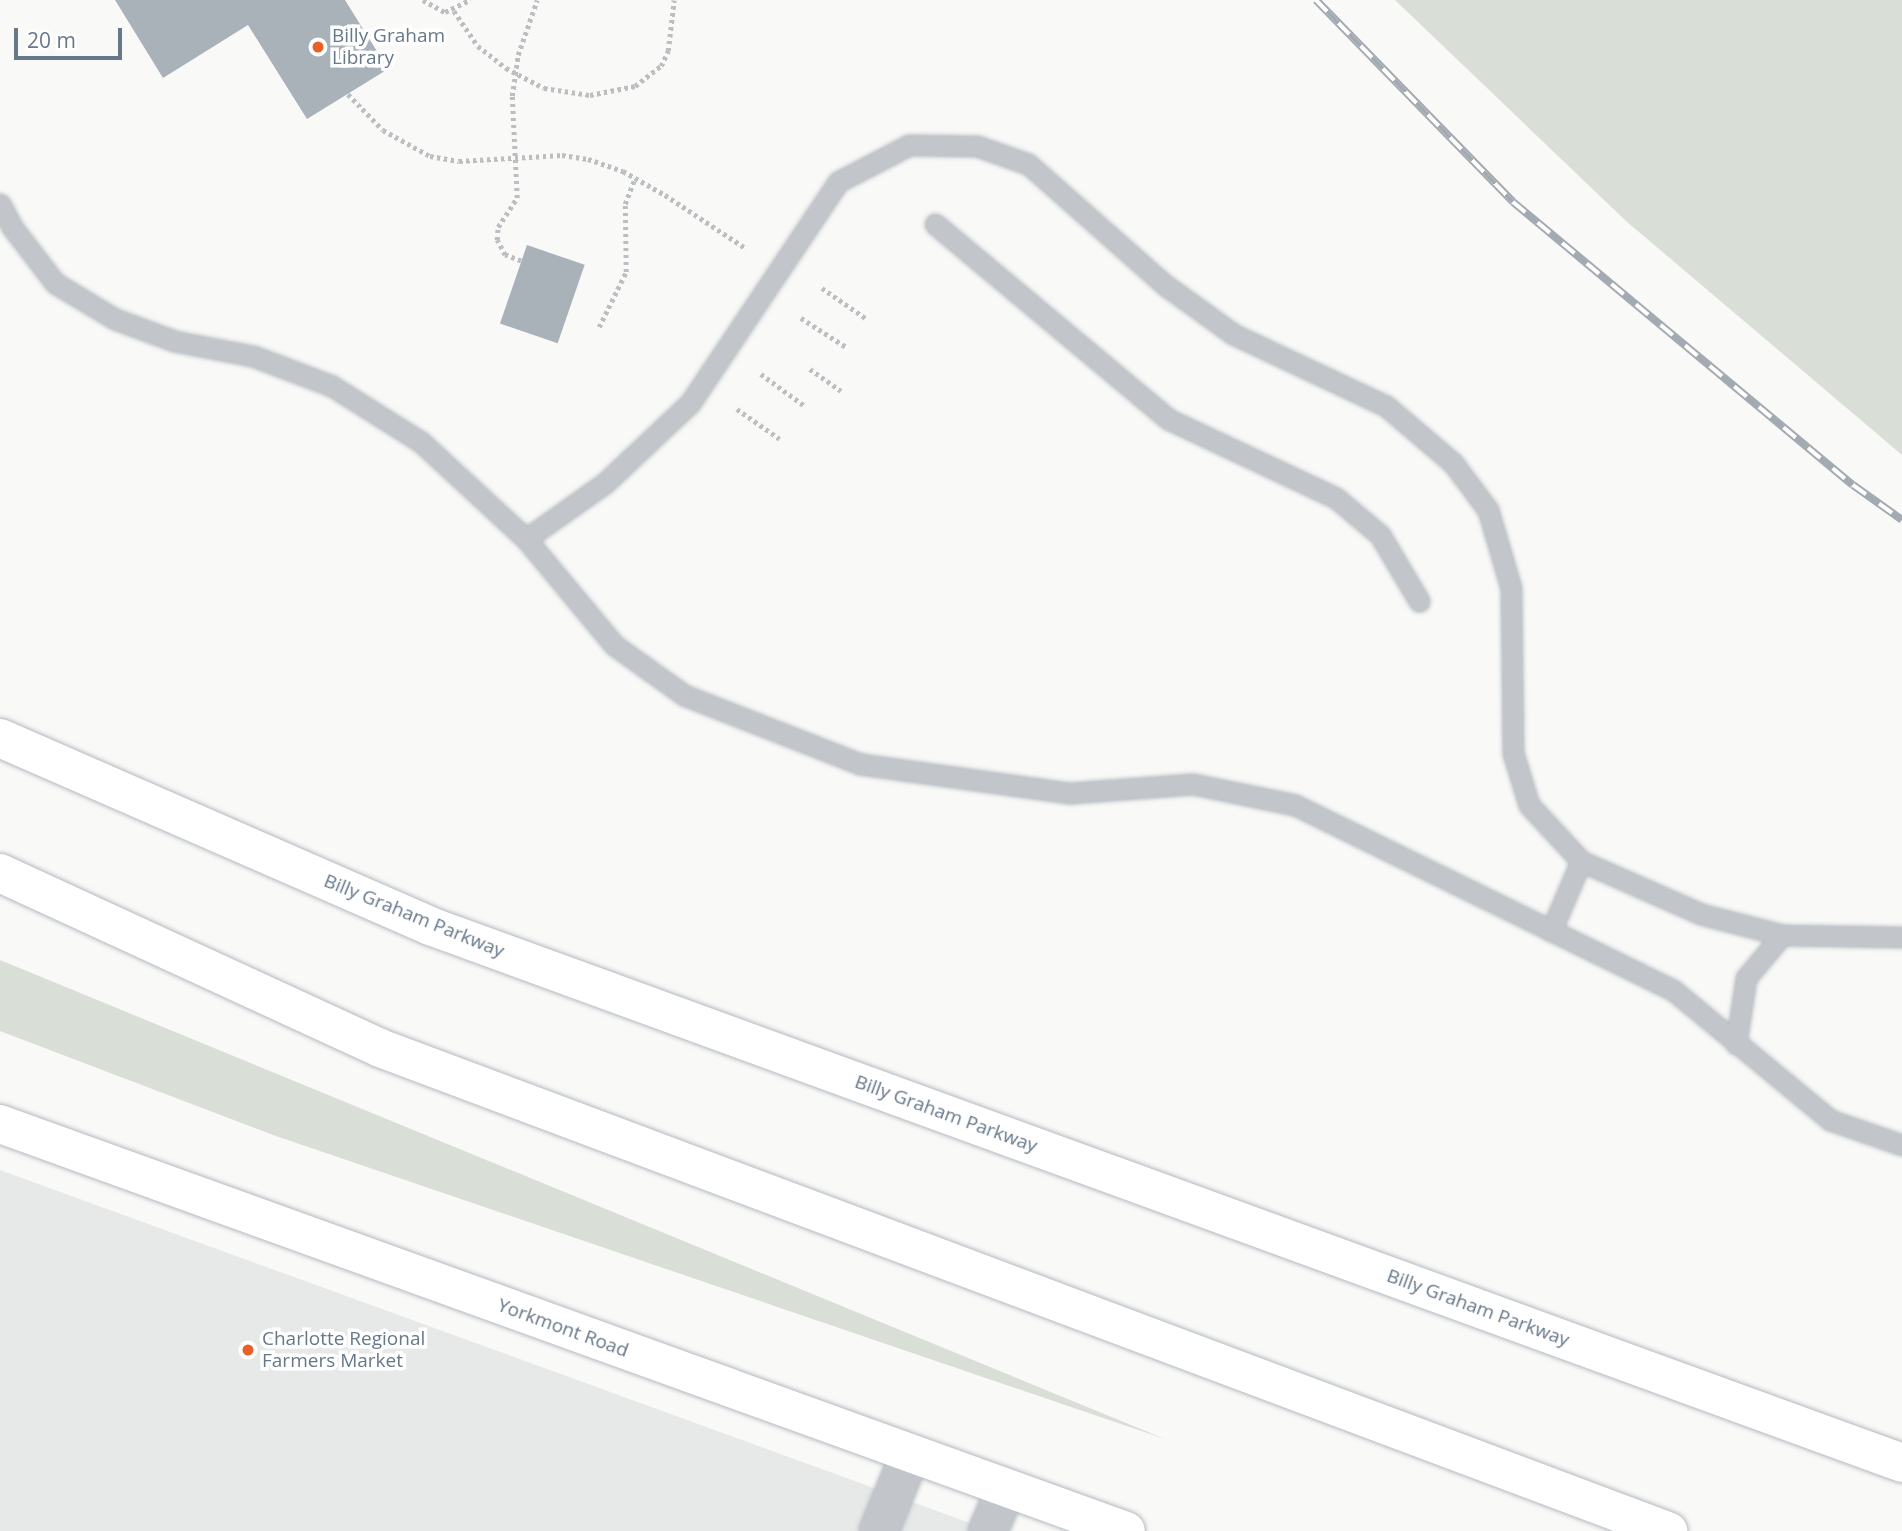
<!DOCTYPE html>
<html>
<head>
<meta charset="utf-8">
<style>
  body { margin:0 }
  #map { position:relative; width:1902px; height:1531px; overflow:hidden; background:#f9f9f7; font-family:"Open Sans",sans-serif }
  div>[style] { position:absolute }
  .built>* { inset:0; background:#e7e8e8 }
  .green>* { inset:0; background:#d9ded6 }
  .building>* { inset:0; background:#a9b1b9; transform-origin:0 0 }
  .path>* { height:4.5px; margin-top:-2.25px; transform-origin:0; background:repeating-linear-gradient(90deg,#bcbfc2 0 3.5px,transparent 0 7px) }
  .roads { filter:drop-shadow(0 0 2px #b4bac0) drop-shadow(0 0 2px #b4bac0) }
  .lane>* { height:19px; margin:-9.5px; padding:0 9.5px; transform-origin:9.5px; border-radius:9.5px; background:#c2c6cb }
  .street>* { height:38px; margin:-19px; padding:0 19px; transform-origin:19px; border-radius:19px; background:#c2c6cb }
  .secondary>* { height:38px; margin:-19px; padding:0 19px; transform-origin:19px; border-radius:19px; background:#fff }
  .highway>* { height:38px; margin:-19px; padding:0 19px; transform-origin:19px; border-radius:19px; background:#fff }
  .rail>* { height:8px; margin-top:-4px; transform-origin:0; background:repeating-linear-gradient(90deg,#fff 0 16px,#a3aab1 0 32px); box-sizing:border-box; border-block:2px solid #a3aab1 }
  .dots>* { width:19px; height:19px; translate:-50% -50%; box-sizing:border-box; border:4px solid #fff; border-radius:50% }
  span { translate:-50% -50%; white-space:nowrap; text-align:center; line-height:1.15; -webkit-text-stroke:7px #fff; paint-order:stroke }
  .poi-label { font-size:19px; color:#677889 }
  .left { translate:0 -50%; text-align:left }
  .street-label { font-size:19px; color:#677889 }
  .scale { position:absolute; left:14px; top:28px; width:108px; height:32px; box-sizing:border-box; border:4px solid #677889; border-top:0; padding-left:9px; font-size:21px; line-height:24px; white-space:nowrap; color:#677889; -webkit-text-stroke:5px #fff; paint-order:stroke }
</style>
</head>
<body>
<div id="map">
  <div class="built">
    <div style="clip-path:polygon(0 1170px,992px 1531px,0 1531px)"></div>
  </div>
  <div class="green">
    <div style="clip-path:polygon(1395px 0,1902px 0,1902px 455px,1626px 221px)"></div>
    <div style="clip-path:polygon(0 960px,1165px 1439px,276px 1136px,0 1031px)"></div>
  </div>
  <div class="building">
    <div style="clip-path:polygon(115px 0,345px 0,388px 69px,307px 119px,248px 25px,163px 78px)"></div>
    <div style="left:527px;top:245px;width:61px;height:83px;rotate:19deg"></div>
  </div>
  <div class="path">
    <div style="left:423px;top:0;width:25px;rotate:29deg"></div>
    <div style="left:445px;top:12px;width:28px;rotate:-26deg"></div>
    <div style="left:454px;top:11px;width:42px;rotate:55.6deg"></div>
    <div style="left:478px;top:46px;width:36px;rotate:38deg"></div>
    <div style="left:506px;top:68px;width:43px;rotate:27.8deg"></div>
    <div style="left:544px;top:88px;width:47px;rotate:8.7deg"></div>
    <div style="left:590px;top:95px;width:46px;rotate:-11.3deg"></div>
    <div style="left:635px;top:86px;width:33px;rotate:-38deg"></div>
    <div style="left:661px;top:66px;width:17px;rotate:-65deg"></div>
    <div style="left:668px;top:51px;width:51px;rotate:-83.3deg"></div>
    <div style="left:348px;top:94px;width:50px;rotate:45.8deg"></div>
    <div style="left:383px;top:130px;width:54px;rotate:29deg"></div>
    <div style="left:430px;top:156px;width:29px;rotate:10deg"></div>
    <div style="left:459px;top:161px;width:103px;rotate:-3.3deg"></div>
    <div style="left:562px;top:155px;width:26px;rotate:9deg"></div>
    <div style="left:588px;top:159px;width:37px;rotate:19deg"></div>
    <div style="left:623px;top:171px;width:48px;rotate:29.7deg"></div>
    <div style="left:665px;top:195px;width:98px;rotate:33.4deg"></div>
    <div style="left:521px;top:261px;width:17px;rotate:-159deg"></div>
    <div style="left:505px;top:255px;width:17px;rotate:-118deg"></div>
    <div style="left:497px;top:240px;width:13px;rotate:-86deg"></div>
    <div style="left:498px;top:227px;width:35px;rotate:-57deg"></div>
    <div style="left:517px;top:198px;width:102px;rotate:-92.8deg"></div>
    <div style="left:512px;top:96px;width:41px;rotate:-81.7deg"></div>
    <div style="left:518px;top:55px;width:58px;rotate:-70.9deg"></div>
    <div style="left:822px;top:288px;width:55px;rotate:34.6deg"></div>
    <div style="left:801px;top:318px;width:54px;rotate:32.8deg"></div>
    <div style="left:599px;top:327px;width:61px;rotate:-63.9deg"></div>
    <div style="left:626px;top:272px;width:68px;rotate:-90.8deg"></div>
    <div style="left:625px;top:204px;width:28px;rotate:-69deg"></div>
    <div style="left:810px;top:369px;width:38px;rotate:35deg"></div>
    <div style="left:761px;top:374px;width:54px;rotate:36deg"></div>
    <div style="left:737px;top:409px;width:52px;rotate:34.9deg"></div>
  </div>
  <div class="roads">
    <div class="lane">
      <div style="left:0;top:204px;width:26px;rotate:62deg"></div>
      <div style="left:12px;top:227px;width:71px;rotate:52.5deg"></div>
      <div style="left:55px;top:283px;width:70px;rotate:31deg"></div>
      <div style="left:115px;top:319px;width:63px;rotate:20.4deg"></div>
      <div style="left:174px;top:341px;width:80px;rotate:10.8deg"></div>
      <div style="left:253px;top:356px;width:85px;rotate:20.8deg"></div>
      <div style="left:332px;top:386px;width:105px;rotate:32.2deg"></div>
      <div style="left:421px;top:442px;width:143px;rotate:42.7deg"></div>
      <div style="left:935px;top:224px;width:304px;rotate:39.9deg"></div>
      <div style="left:1168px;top:419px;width:186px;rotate:25.2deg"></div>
      <div style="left:1336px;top:498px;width:57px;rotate:40.1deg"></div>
      <div style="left:1380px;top:535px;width:77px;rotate:59.4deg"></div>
      <div style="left:1551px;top:931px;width:76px;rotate:-66.8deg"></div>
      <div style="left:1902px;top:937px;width:120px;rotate:-179deg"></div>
      <div style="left:1782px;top:935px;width:84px;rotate:-165.5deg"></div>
      <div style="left:1701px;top:914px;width:131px;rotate:-156.2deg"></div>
      <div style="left:1581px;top:861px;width:76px;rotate:-132.9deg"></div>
      <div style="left:1529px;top:805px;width:54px;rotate:-107.1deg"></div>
      <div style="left:1513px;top:753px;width:165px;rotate:-90.7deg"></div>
      <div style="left:1511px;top:588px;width:81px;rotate:-106.4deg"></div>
      <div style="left:1488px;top:510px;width:59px;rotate:-126.7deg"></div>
      <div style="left:1453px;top:463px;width:88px;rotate:-139.6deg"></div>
      <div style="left:1386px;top:406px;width:169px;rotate:-154.8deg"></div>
      <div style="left:1233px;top:334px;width:84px;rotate:-144.2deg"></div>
      <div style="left:1165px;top:285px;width:183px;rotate:-138.5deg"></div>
      <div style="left:1028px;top:164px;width:54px;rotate:-160.6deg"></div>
      <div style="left:977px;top:146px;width:68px;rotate:-179.2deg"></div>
      <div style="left:909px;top:145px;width:80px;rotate:152.5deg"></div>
      <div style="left:838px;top:182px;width:266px;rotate:123.8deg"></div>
      <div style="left:690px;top:403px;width:117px;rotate:136.7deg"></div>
      <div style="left:605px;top:483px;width:97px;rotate:144.7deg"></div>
      <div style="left:526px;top:539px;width:138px;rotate:50.3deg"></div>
      <div style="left:614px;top:645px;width:86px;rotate:35.5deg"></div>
      <div style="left:684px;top:695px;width:189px;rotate:21.4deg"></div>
      <div style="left:860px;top:764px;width:212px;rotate:7.9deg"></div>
      <div style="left:1070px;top:793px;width:123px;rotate:-4.2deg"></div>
      <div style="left:1193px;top:784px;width:104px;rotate:11.6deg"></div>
      <div style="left:1295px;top:805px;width:421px;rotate:26.1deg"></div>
      <div style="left:1673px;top:990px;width:204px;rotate:39.6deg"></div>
      <div style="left:1830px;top:1120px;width:76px;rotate:19.1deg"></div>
      <div style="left:1736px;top:1044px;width:67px;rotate:-81.4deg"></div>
      <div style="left:1746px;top:978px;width:56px;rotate:-50.1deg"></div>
    </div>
    <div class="street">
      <div style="left:879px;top:1531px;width:82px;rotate:-67.8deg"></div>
      <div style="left:988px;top:1531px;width:46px;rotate:-66.8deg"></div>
    </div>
    <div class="secondary">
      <div style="left:0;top:1124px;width:1197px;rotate:19.87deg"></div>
    </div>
    <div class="highway">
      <div style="left:0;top:738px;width:469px;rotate:23.6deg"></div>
      <div style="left:430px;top:926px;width:1567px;rotate:20.04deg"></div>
      <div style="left:0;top:873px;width:418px;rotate:24.7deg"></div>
      <div style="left:380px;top:1048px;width:1376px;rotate:20.56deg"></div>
    </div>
  </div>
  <div class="rail">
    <div style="left:1316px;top:0;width:282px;rotate:45.7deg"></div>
    <div style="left:1513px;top:202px;width:442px;rotate:39.8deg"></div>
    <div style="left:1853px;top:485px;width:60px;rotate:35.5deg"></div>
  </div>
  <div class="dots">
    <div style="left:318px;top:47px;background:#e96027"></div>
    <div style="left:248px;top:1350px;background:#e96027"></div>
  </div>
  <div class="poi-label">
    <span class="left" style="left:332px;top:47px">Billy Graham<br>Library</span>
    <span class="left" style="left:262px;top:1350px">Charlotte Regional<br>Farmers Market</span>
  </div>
  <div class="street-label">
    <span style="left:414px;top:916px;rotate:22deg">Billy Graham Parkway</span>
    <span style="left:946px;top:1114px;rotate:20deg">Billy Graham Parkway</span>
    <span style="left:1478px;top:1308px;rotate:20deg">Billy Graham Parkway</span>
    <span style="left:563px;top:1328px;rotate:20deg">Yorkmont Road</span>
  </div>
  <div class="scale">20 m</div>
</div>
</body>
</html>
